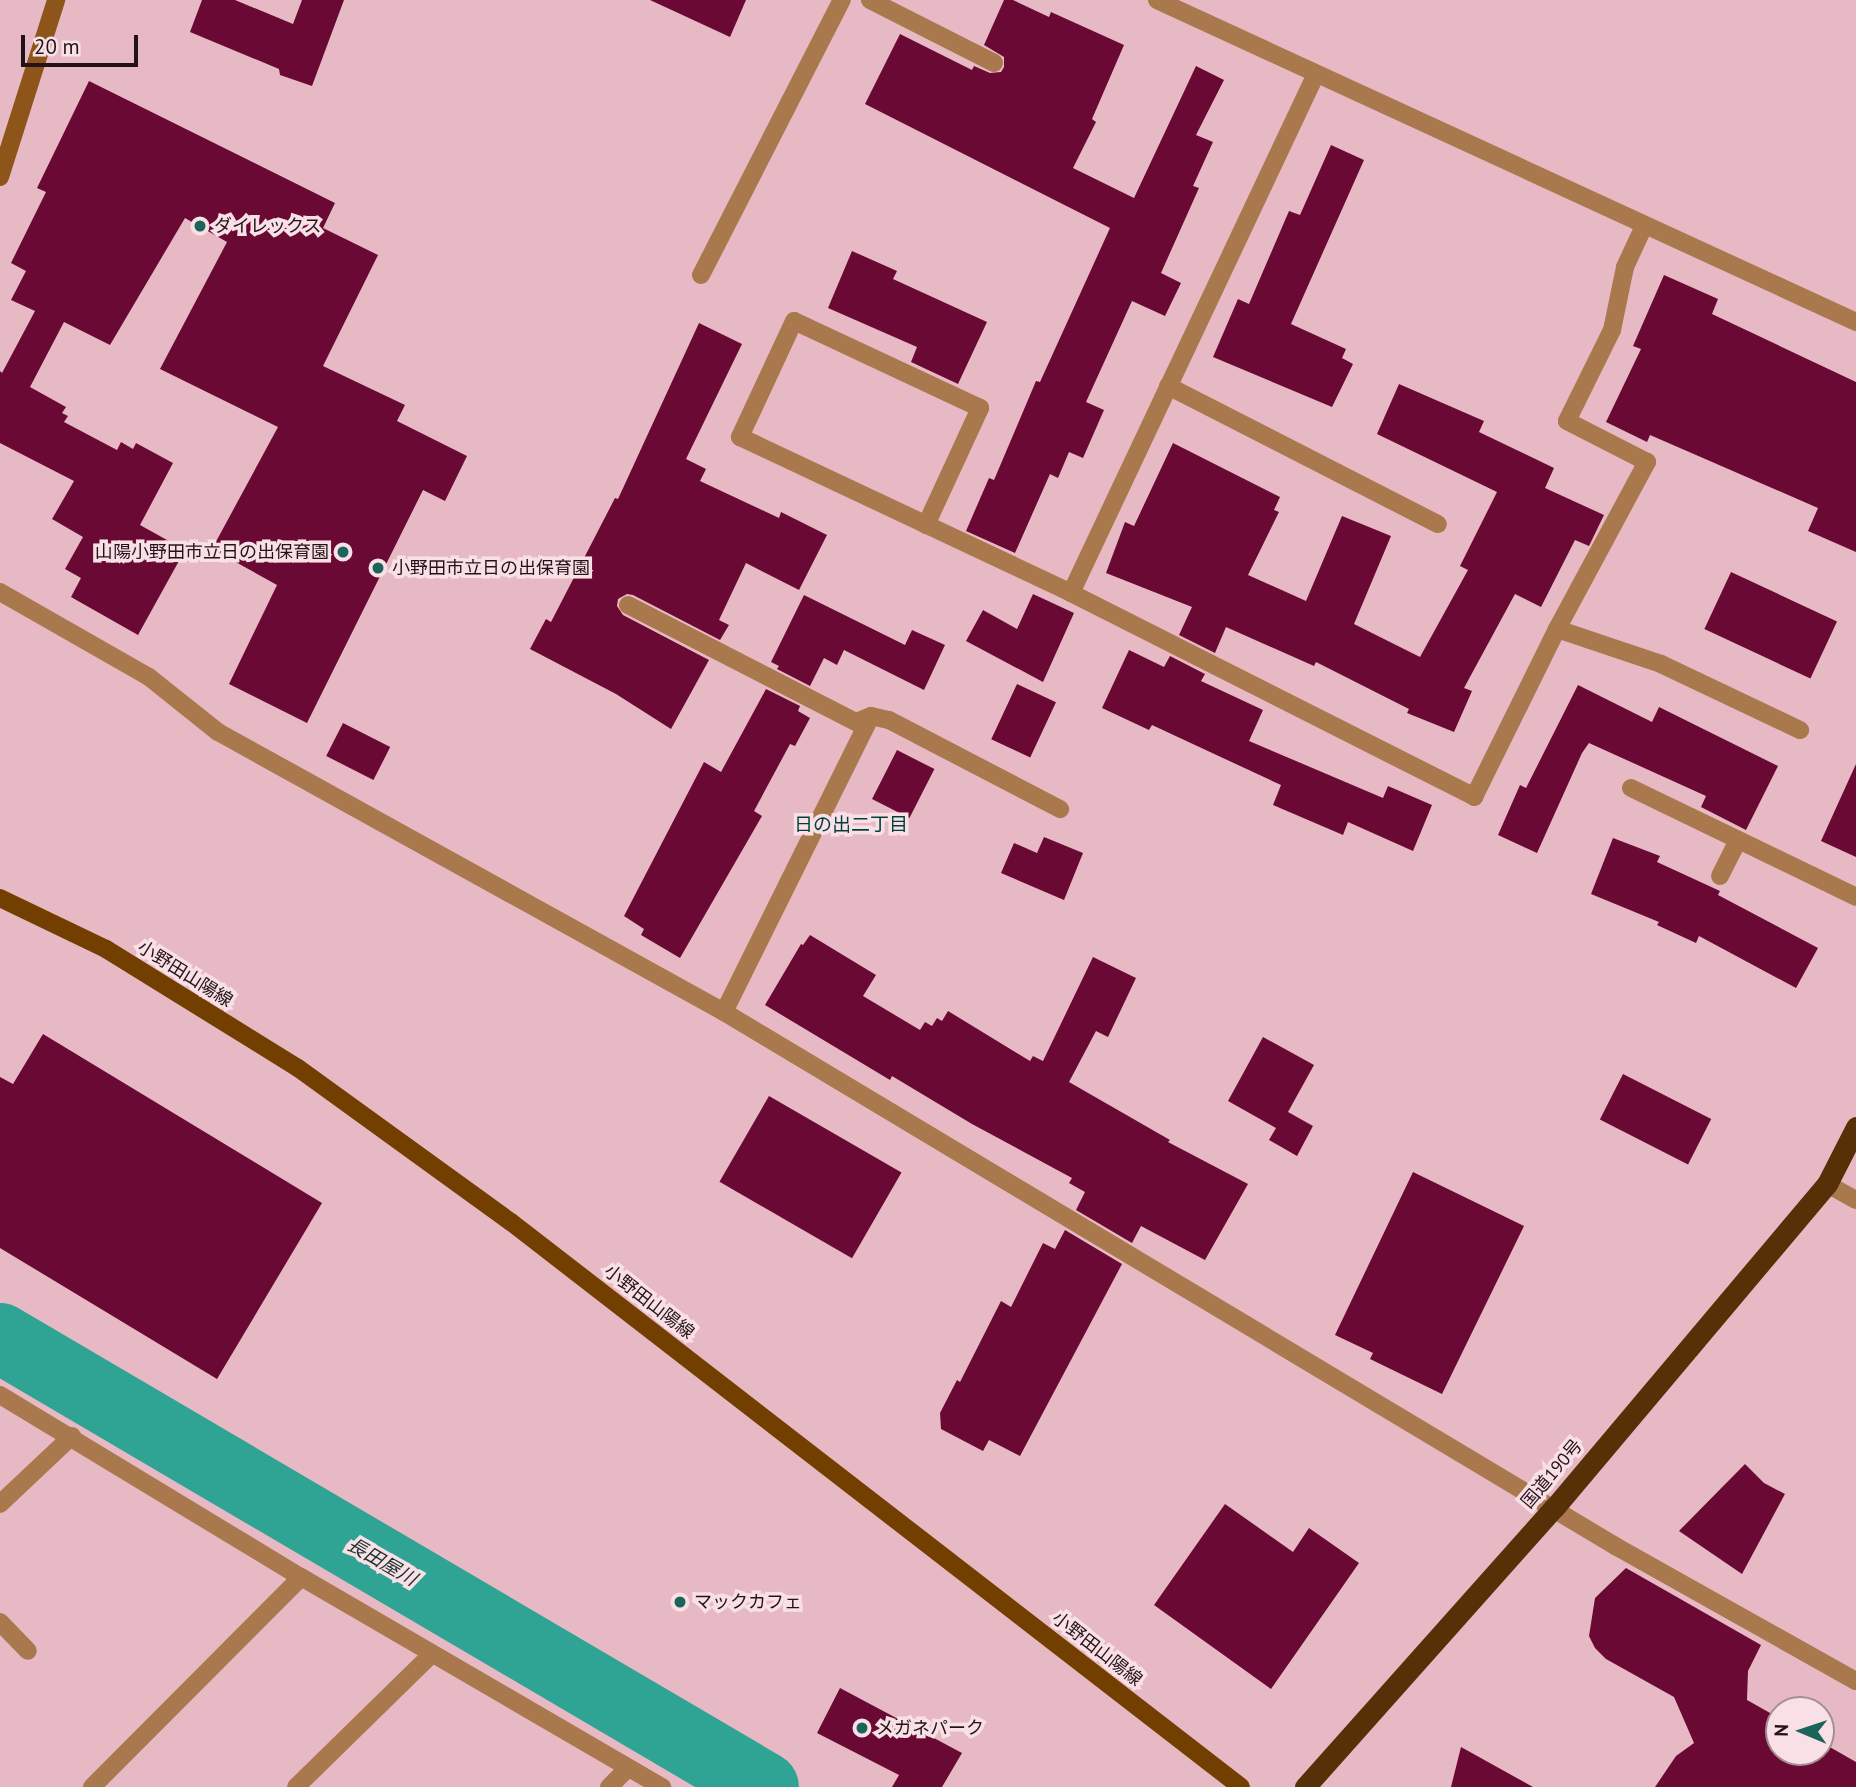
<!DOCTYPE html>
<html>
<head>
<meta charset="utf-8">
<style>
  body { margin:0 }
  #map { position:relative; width:1856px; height:1787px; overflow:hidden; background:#e7b9c4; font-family:"PT Sans","Noto Sans JP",sans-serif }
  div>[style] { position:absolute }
  .river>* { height:70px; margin:-35px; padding:0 35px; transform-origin:35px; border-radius:35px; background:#2fa494 }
  .building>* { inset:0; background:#6a0a34; transform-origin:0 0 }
  .street>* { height:18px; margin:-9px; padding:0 9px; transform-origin:9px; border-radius:9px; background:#a9784d }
  .secondary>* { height:18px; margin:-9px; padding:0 9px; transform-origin:9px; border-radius:9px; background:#8d551a }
  .primary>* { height:18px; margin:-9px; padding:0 9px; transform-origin:9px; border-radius:9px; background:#723f01 }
  .highway>* { height:21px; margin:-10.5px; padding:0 10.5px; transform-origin:10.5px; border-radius:10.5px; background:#563006 }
  .dots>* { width:19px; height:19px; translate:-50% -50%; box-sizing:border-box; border:4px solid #f8e0e6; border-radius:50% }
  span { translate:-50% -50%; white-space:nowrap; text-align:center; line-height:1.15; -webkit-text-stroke:7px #f8e0e6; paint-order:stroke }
  .poi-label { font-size:18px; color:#231318 }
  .left { translate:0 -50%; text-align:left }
  .right { translate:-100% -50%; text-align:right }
  .street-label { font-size:18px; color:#231318 }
  .neighbourhood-label { font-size:19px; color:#003f38 }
  .water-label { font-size:19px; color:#19322d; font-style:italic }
  .north { position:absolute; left:1765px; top:1696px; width:70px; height:70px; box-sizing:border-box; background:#f8e0e6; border:2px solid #a38e94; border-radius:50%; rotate:272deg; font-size:19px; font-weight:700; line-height:28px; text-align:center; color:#231318 }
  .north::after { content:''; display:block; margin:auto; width:24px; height:32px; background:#1b6459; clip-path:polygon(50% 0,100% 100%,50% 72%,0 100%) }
  .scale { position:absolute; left:21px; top:35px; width:117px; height:32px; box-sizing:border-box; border:4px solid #231318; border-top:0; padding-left:9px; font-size:21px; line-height:24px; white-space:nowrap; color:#231318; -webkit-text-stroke:5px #f8e0e6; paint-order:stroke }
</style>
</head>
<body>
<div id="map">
  <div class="river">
    <div style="left:0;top:1338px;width:886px;rotate:30.44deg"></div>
  </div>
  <div class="building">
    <div style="clip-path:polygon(202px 0,235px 0,293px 24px,302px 0,344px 0,312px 86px,280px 75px,279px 69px,190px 32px)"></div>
    <div style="clip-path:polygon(650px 0,746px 0,730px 37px)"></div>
    <div style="clip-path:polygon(1004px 0,1013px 0,1049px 17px,1051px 12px,1124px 45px,1092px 119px,1096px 122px,1073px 168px,1134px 198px,1196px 66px,1224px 80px,1196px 135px,1213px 142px,1193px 186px,1199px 188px,1161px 273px,1181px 283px,1165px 316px,1132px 301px,1086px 402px,1104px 410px,1083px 458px,1069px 452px,1058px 478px,1050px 474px,1015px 553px,966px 531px,989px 478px,994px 480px,1036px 381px,1040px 382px,1110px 228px,865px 104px,900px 34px,972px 70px,974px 66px,990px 73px,1001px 72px,1004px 67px,1004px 57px,984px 45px)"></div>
    <div style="clip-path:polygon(89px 81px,335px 203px,323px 228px,378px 255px,323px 366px,405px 405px,397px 421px,467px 456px,445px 501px,423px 490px,307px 723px,229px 684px,277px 585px,212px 549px,278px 427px,160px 369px,227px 242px,185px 218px,110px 345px,64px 322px,30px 387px,66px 407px,62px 413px,68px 416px,64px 422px,117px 450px,121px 442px,133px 449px,136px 443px,173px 463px,140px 525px,185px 550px,138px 635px,71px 597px,81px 578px,65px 569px,83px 537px,52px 519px,74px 481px,0 443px,0 371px,2px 373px,35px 311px,11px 300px,26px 271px,11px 263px,46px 192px,37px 188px)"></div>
    <div style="clip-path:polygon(1331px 145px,1364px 160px,1291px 324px,1346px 349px,1342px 358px,1353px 364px,1332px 407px,1213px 357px,1238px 299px,1249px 304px,1289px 211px,1300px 215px)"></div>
    <div style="clip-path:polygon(852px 251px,897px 271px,893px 279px,987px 322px,958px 384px,911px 362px,917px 347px,828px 308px)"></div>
    <div style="clip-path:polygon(1664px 275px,1718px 299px,1712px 314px,1856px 382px,1856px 552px,1808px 531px,1818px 508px,1650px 435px,1647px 442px,1606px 422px,1641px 349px,1633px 346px)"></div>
    <div style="clip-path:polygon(699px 323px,742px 344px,686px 459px,706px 469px,700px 481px,779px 518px,781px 512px,827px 535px,799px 590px,746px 563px,719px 620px,729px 625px,720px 640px,633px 595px,627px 594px,618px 599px,617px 606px,623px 615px,709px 660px,671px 729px,616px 694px,530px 649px,546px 619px,551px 622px,615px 498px,618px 499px)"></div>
    <div style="clip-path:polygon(1399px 384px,1484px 421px,1479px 432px,1554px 468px,1545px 488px,1604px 515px,1589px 546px,1575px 540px,1541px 607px,1515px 594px,1464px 688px,1472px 691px,1454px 732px,1407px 713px,1409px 709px,1316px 662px,1314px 666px,1226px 627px,1215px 653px,1179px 635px,1192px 607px,1106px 573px,1125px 522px,1134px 526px,1173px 443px,1280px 497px,1274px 510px,1279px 512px,1248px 575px,1306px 601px,1342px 516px,1391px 536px,1354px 624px,1420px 657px,1468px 570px,1460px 566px,1497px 492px,1377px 434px)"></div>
    <div style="left:1731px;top:572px;width:117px;height:63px;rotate:25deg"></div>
    <div style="clip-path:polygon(1033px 594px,1074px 613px,1043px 682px,966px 641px,983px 610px,1017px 629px)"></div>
    <div style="clip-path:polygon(804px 595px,905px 645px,912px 630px,945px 645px,924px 690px,844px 650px,837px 665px,824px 658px,810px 686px,777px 669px,779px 666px,771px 662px)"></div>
    <div style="clip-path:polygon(1129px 650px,1164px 667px,1170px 656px,1205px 674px,1201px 681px,1263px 710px,1249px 741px,1383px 798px,1388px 786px,1432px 805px,1413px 851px,1348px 822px,1343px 835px,1273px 805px,1281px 785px,1152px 725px,1149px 730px,1102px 708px)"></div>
    <div style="left:1017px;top:684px;width:43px;height:61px;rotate:25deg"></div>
    <div style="clip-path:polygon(1578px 685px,1652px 722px,1659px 707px,1778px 766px,1746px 830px,1701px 807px,1706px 796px,1589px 743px,1582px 753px,1537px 853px,1498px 835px,1520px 785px,1526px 788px)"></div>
    <div style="clip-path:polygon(766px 689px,800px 706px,798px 711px,810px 718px,795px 746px,790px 744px,754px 811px,762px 816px,680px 958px,641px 935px,644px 929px,624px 916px,704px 762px,721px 772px)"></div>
    <div style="left:343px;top:723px;width:53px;height:37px;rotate:27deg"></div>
    <div style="left:897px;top:750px;width:42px;height:55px;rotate:27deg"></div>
    <div style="clip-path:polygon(1856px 764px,1856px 857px,1821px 841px)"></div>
    <div style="clip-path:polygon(1044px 837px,1083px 853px,1064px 900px,1001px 873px,1014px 843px,1037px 853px)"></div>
    <div style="clip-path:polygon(1613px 838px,1660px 856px,1657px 862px,1720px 891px,1718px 895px,1818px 948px,1796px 988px,1699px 936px,1696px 943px,1657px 925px,1659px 922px,1591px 894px)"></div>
    <div style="clip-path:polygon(810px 935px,876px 975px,863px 996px,920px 1030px,925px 1022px,932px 1026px,937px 1018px,942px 1021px,948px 1011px,1030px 1061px,1033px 1056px,1043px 1061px,1093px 957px,1136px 978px,1108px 1037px,1096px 1031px,1069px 1082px,1170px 1140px,1168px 1142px,1248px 1184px,1205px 1260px,1141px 1226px,1132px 1243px,1076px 1210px,1085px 1192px,1069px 1183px,1072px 1178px,972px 1124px,892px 1076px,890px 1080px,765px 1005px,801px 944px,803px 945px)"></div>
    <div style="clip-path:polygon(43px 1034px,322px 1203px,217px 1379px,0 1248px,0 1077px,13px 1084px)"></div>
    <div style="clip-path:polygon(1263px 1037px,1314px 1065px,1288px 1112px,1313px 1126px,1297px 1156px,1269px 1140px,1276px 1128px,1228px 1101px)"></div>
    <div style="left:1623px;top:1074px;width:99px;height:51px;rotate:27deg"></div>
    <div style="left:769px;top:1096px;width:153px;height:99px;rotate:30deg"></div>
    <div style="clip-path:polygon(1413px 1172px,1524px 1226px,1442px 1394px,1370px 1359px,1373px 1353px,1335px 1335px)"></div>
    <div style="clip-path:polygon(1065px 1230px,1122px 1264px,1020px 1456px,989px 1440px,983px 1451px,941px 1429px,940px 1413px,957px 1380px,960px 1382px,1001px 1301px,1011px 1307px,1043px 1243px,1055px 1249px)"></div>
    <div style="clip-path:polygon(1745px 1464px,1764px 1483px,1785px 1494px,1742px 1574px,1679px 1531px)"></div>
    <div style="clip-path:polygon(1225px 1504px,1293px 1552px,1309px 1528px,1359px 1563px,1271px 1689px,1154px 1605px)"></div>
    <div style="clip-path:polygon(1626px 1568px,1761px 1645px,1748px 1671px,1747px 1700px,1779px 1718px,1779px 1752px,1821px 1752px,1821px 1742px,1856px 1762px,1856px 1787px,1655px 1787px,1676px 1756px,1694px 1743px,1674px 1697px,1606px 1659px,1595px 1648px,1589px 1636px,1595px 1598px)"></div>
    <div style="clip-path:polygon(840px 1688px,962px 1753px,942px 1787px,892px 1787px,899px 1775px,817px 1733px)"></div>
    <div style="clip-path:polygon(1461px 1747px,1533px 1787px,1451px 1787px)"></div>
  </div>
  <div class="street">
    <div style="left:870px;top:0;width:139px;rotate:26.9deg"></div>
    <div style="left:1157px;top:0;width:770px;rotate:24.73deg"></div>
    <div style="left:701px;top:275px;width:309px;rotate:-62.9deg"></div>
    <div style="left:1168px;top:386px;width:303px;rotate:27.1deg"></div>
    <div style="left:926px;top:525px;width:129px;rotate:-65.2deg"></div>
    <div style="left:980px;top:408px;width:205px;rotate:-154.9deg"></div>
    <div style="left:794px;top:321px;width:128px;rotate:115deg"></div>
    <div style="left:740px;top:437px;width:366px;rotate:25.2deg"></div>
    <div style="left:1071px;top:593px;width:452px;rotate:26.8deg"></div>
    <div style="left:1474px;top:797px;width:187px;rotate:-63.7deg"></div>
    <div style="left:1557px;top:629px;width:190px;rotate:-61.7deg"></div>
    <div style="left:1647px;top:462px;width:90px;rotate:-152.9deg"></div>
    <div style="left:1567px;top:421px;width:102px;rotate:-63.7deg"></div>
    <div style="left:1612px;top:330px;width:64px;rotate:-78.3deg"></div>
    <div style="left:1625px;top:267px;width:45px;rotate:-65.1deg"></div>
    <div style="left:0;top:592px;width:172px;rotate:29.7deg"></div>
    <div style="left:149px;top:677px;width:88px;rotate:38.6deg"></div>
    <div style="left:218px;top:732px;width:578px;rotate:28.96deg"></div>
    <div style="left:724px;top:1012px;width:1041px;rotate:30.93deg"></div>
    <div style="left:1617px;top:1547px;width:274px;rotate:29.3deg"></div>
    <div style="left:1071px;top:593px;width:574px;rotate:-64.73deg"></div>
    <div style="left:628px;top:605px;width:256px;rotate:27.2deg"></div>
    <div style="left:856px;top:722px;width:16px;rotate:-22deg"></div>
    <div style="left:1557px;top:629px;width:110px;rotate:18.6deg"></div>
    <div style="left:1661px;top:664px;width:154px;rotate:25.4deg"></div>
    <div style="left:1631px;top:788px;width:250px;rotate:25.8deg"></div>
    <div style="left:1720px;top:876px;width:40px;rotate:-63.4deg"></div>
    <div style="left:724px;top:1012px;width:330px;rotate:-63.6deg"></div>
    <div style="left:871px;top:716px;width:18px;rotate:13deg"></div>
    <div style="left:889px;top:720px;width:193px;rotate:27.5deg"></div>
    <div style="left:1827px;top:1184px;width:33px;rotate:29deg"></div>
    <div style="left:0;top:1395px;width:352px;rotate:31.2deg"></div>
    <div style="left:301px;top:1577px;width:418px;rotate:30.2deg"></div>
    <div style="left:0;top:1504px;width:99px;rotate:-43.4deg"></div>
    <div style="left:0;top:1622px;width:40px;rotate:46deg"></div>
    <div style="left:92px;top:1787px;width:296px;rotate:-45.1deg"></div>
    <div style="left:296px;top:1787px;width:190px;rotate:-44.4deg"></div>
    <div style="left:609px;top:1787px;width:27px;rotate:-45deg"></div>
  </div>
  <div class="secondary">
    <div style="left:0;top:177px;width:186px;rotate:-72.4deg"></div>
  </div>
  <div class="primary">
    <div style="left:0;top:898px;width:118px;rotate:25.7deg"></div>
    <div style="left:106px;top:949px;width:226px;rotate:31.8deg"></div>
    <div style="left:298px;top:1068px;width:263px;rotate:35.9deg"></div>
    <div style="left:511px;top:1222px;width:923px;rotate:37.74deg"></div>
  </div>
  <div class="highway">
    <div style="left:1305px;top:1787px;width:374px;rotate:-48.3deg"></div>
    <div style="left:1554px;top:1508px;width:424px;rotate:-49.9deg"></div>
    <div style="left:1827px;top:1184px;width:64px;rotate:-63deg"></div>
  </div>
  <div class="dots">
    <div style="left:200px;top:226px;background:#1b6459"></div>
    <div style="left:343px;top:552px;background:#1b6459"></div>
    <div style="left:378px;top:568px;background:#1b6459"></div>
    <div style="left:680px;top:1602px;background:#1b6459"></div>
    <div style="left:862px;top:1728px;background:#1b6459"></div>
  </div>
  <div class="poi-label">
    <span class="left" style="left:214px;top:226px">ダイレックス</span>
    <span class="right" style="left:329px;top:552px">山陽小野田市立日の出保育園</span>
    <span class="left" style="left:392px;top:568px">小野田市立日の出保育園</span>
    <span class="left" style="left:694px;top:1602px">マックカフェ</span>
    <span class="left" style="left:876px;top:1728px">メガネパーク</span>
  </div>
  <div class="street-label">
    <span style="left:185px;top:974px;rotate:32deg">小野田山陽線</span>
    <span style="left:649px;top:1302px;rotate:38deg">小野田山陽線</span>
    <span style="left:1552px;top:1474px;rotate:-50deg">国道190号</span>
    <span style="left:1097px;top:1649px;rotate:38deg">小野田山陽線</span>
  </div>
  <div class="neighbourhood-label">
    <span style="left:851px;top:825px">日の出二丁目</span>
  </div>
  <div class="water-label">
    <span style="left:382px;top:1562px;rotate:30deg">長田屋川</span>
  </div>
  <div class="north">N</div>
  <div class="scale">20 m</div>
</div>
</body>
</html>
